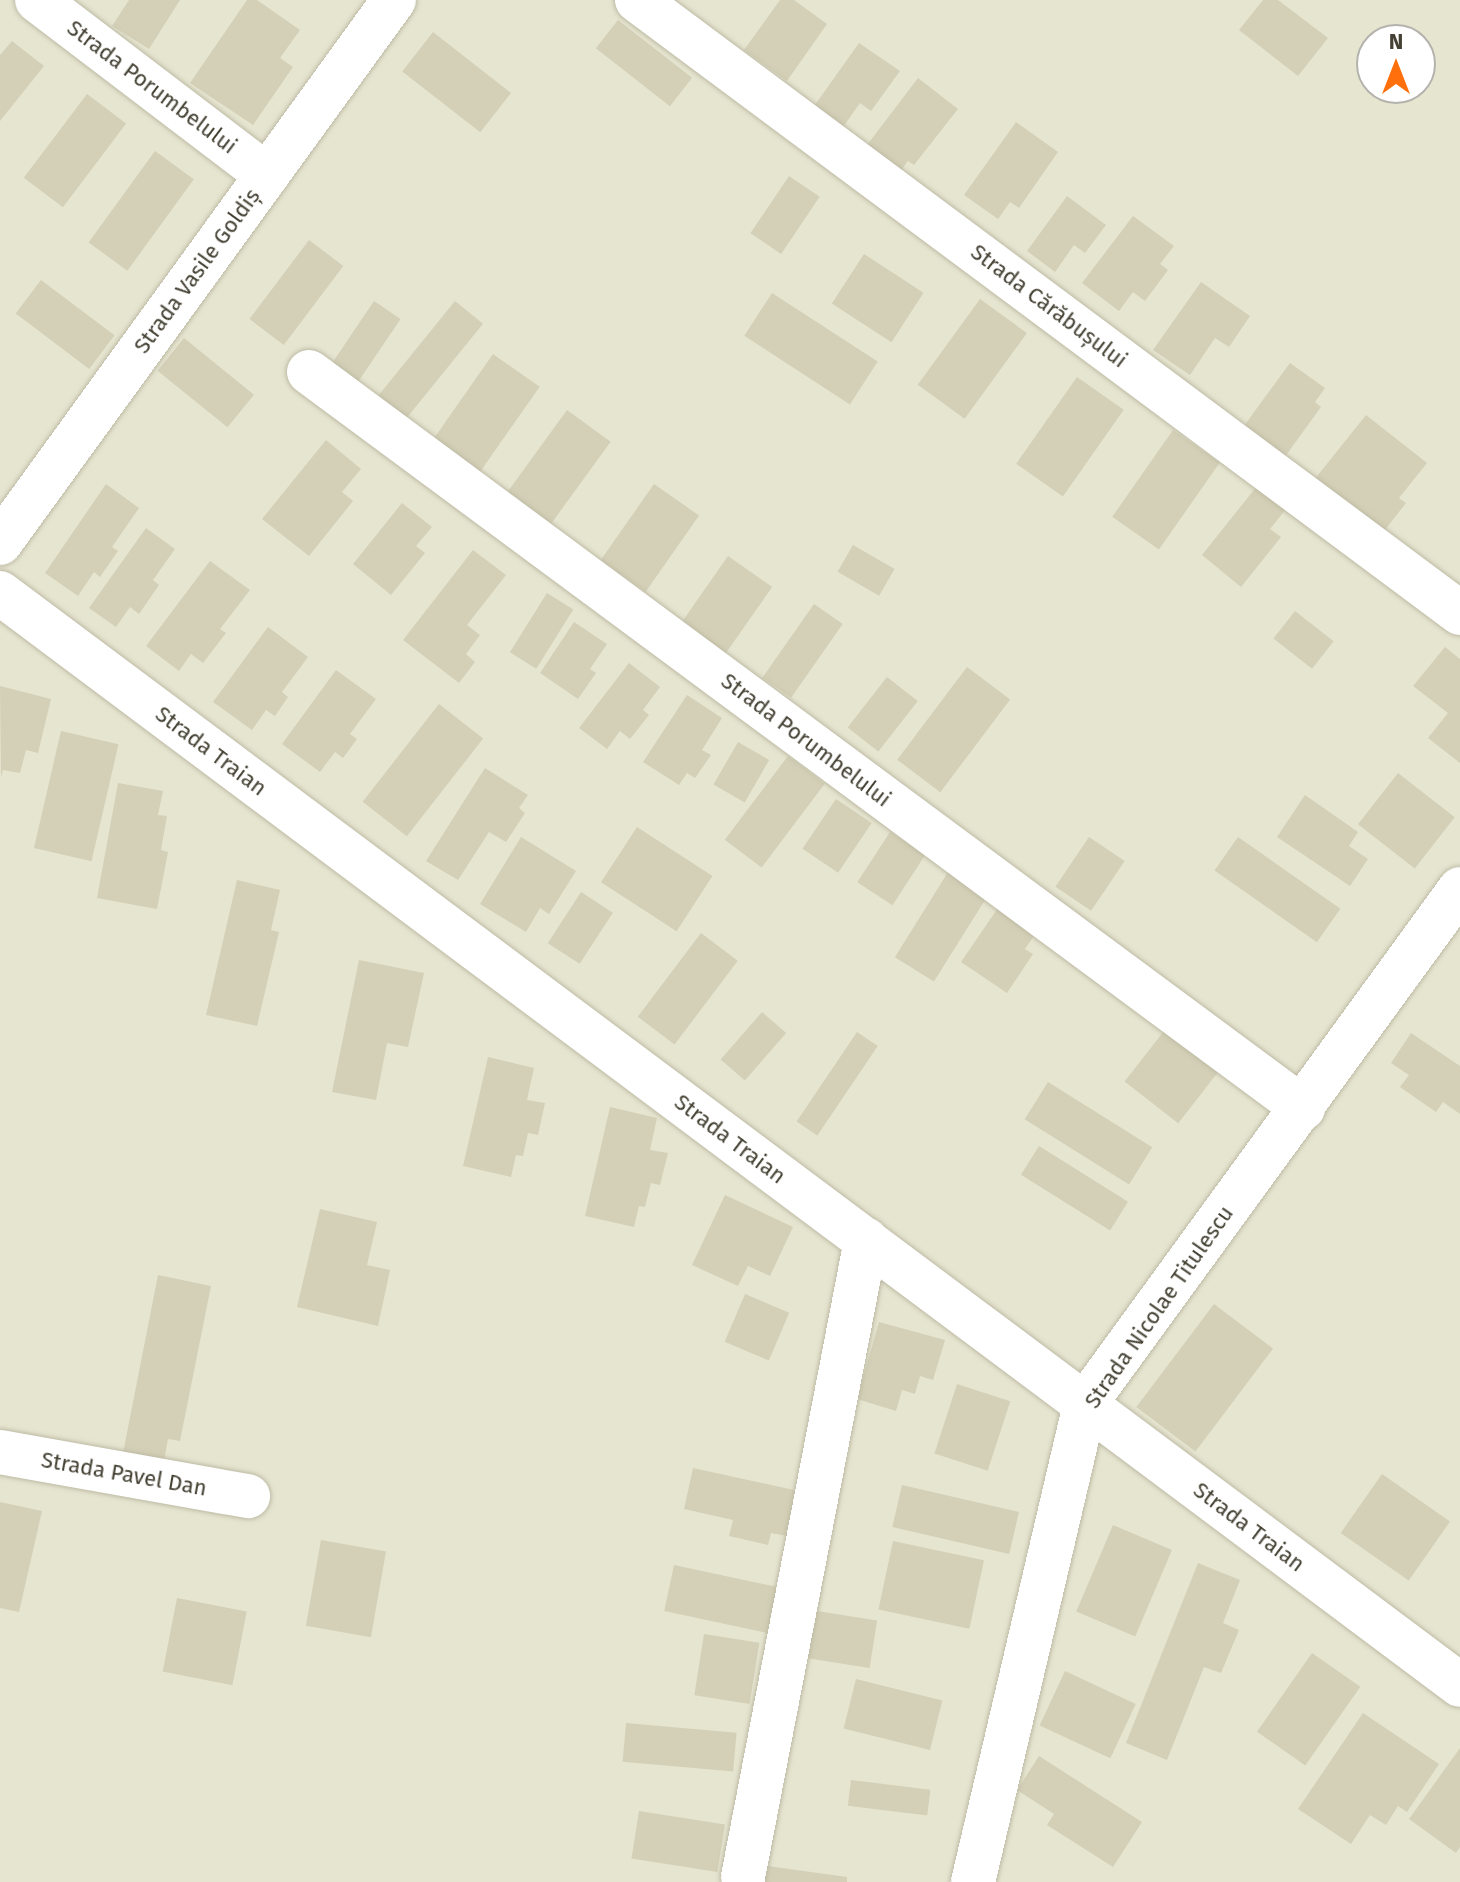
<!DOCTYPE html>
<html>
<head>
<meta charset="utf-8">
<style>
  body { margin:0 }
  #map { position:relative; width:1460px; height:1882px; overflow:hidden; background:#f2f1e2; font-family:"Fira Sans",sans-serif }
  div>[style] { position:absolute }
  .residential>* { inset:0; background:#e6e5d0 }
  .building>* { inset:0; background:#d4d0b7; transform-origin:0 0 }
  .roads { filter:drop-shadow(0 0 2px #bebba5) drop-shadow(0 0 2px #bebba5) }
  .minor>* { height:44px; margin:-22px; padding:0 22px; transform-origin:22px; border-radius:22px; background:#fff }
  span { translate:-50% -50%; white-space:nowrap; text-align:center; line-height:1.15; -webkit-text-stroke:6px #fff; paint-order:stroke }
  .street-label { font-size:22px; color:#444133 }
  .north { position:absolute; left:1356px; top:24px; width:80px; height:80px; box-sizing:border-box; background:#fff; border:2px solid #b4b3ad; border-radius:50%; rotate:0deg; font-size:22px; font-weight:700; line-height:32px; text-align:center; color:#444133 }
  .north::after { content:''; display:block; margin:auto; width:28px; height:36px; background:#ff700c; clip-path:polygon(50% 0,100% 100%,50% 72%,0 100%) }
</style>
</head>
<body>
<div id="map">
  <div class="residential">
    <div style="clip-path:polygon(evenodd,0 0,1460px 0,1460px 1882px,0 1882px,0 0,1372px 40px,1420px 40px,1420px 88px,1372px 88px,1372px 40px)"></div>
  </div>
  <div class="building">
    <div style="clip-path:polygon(129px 0,180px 0,149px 49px,112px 26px)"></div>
    <div style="clip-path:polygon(247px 0,257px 0,300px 30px,280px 58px,293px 67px,253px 125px,190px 83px)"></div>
    <div style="clip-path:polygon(780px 0,794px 0,827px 24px,787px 81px,744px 50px)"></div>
    <div style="clip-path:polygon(1263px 0,1278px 0,1328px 38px,1298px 76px,1239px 30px)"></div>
    <div style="left:618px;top:20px;width:94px;height:36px;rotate:38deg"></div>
    <div style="left:433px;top:32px;width:99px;height:50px;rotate:38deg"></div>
    <div style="clip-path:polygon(12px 41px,44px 66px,0 121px,0 55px)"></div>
    <div style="clip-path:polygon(859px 43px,900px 71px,871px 111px,860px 103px,841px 130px,812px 109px)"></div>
    <div style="clip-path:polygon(918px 78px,958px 109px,914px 165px,908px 161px,898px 174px,864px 149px)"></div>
    <div style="left:87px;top:94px;width:49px;height:105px;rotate:37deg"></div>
    <div style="clip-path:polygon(1016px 122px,1058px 152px,1019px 208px,1010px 202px,998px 219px,964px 195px)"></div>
    <div style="left:155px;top:151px;width:48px;height:113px;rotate:36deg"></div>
    <div style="left:789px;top:176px;width:37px;height:69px;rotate:34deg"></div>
    <div style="clip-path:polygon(1067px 196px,1106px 225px,1085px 253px,1074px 245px,1055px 272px,1027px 251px)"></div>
    <div style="clip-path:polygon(1133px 216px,1174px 246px,1160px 264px,1168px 270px,1145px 301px,1133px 292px,1119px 311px,1082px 283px)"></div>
    <div style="left:309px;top:240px;width:43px;height:99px;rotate:37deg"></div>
    <div style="left:864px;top:254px;width:71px;height:59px;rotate:33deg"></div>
    <div style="left:41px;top:280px;width:92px;height:42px;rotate:37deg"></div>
    <div style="clip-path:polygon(1201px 282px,1250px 316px,1229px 347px,1215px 338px,1190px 375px,1153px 350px)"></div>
    <div style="left:772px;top:293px;width:126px;height:51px;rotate:33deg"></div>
    <div style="left:980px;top:299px;width:58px;height:106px;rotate:36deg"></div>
    <div style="left:374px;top:301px;width:32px;height:78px;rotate:34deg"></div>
    <div style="left:455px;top:301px;width:36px;height:122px;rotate:39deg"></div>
    <div style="left:184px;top:338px;width:90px;height:42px;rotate:39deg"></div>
    <div style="left:493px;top:354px;width:57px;height:105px;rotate:35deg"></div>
    <div style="clip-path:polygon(1290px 363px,1325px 388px,1315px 402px,1321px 407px,1284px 458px,1238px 434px)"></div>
    <div style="left:1077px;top:377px;width:57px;height:106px;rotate:35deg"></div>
    <div style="left:567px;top:410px;width:54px;height:102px;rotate:36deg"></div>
    <div style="clip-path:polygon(1366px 415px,1427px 463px,1399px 498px,1406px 503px,1381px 535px,1314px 480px)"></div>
    <div style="left:1173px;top:430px;width:57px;height:106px;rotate:35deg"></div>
    <div style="clip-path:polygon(326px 440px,361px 469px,342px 492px,353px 501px,309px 556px,262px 519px)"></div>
    <div style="clip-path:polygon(106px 484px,139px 508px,112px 547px,118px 551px,100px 577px,94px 572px,78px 596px,45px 573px)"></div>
    <div style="left:654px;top:484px;width:55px;height:93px;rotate:35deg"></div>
    <div style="clip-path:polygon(1257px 486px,1286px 509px,1270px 529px,1281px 537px,1241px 587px,1202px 555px)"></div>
    <div style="clip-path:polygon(402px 503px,432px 527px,416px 546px,425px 553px,391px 595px,353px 564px)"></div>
    <div style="clip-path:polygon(146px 528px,175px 549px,153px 580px,159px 585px,139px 614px,130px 607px,116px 627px,89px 608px)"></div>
    <div style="left:853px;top:545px;width:48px;height:31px;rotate:30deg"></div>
    <div style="clip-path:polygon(473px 550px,506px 575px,467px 625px,480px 635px,466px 654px,475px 662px,459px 683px,403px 640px)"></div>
    <div style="left:728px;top:556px;width:54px;height:85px;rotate:35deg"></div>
    <div style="clip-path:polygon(210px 561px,250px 590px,220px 629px,226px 633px,203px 663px,191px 654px,179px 671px,146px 646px)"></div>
    <div style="left:547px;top:593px;width:31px;height:70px;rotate:32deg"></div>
    <div style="left:814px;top:604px;width:35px;height:90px;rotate:35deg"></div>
    <div style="left:1295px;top:611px;width:49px;height:35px;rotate:38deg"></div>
    <div style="clip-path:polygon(574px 622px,607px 644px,590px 669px,596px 673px,578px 699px,540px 673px)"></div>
    <div style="clip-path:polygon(268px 627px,308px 657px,282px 692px,288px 697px,275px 716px,266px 710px,252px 730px,213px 702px)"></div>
    <div style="clip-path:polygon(1445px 647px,1460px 659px,1460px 763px,1428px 738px,1448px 713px,1413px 686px)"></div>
    <div style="clip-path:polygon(629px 663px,660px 687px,643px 710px,649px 715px,630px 739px,620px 731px,607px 749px,579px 728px)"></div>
    <div style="left:967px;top:667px;width:54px;height:116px;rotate:37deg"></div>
    <div style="clip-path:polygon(336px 670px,376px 699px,350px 734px,357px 739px,343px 758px,335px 752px,320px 772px,282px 744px)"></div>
    <div style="left:887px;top:677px;width:39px;height:64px;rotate:38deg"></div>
    <div style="clip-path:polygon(0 686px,51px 699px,38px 753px,26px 750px,20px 773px,3px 770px,1px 777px)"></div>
    <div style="clip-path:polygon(687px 695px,722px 718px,702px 750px,711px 755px,695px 778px,687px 773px,679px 785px,643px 762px)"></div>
    <div style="left:439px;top:704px;width:56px;height:124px;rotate:38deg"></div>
    <div style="left:61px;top:731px;width:59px;height:120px;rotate:13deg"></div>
    <div style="left:738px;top:742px;width:36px;height:49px;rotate:30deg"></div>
    <div style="left:788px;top:756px;width:46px;height:105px;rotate:37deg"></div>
    <div style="clip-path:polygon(485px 768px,528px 795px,519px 808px,525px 813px,506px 842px,489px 832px,458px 880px,426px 861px)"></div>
    <div style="left:1398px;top:773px;width:72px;height:65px;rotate:38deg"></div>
    <div style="clip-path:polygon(118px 783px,163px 791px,158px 815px,167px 816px,161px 850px,168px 852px,157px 909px,97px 898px)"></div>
    <div style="clip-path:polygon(1305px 795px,1358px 832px,1349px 846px,1368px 859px,1350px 886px,1277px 837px)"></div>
    <div style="left:836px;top:799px;width:43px;height:60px;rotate:34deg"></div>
    <div style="left:637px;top:827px;width:90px;height:66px;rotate:33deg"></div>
    <div style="left:890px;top:832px;width:42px;height:60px;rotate:33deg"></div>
    <div style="clip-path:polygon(521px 837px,576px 871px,549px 914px,540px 908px,526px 932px,480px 904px)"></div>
    <div style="left:1089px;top:837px;width:43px;height:60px;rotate:34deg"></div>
    <div style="left:1238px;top:837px;width:125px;height:41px;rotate:35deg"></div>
    <div style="left:950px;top:869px;width:46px;height:104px;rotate:32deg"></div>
    <div style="clip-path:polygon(237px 880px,280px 890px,271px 930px,279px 932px,257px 1026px,206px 1015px)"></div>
    <div style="left:581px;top:892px;width:38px;height:61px;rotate:33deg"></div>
    <div style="clip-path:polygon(1002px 902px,1040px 927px,1025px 949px,1033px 954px,1007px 993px,961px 962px)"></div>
    <div style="left:701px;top:933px;width:46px;height:105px;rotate:37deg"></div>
    <div style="clip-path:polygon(359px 960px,424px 973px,408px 1047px,387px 1043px,376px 1100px,332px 1092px)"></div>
    <div style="left:762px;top:1012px;width:32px;height:63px;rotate:41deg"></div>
    <div style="left:1164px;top:1031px;width:68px;height:64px;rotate:38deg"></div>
    <div style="left:857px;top:1032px;width:25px;height:108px;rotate:34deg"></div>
    <div style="clip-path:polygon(1411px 1033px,1460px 1066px,1460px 1114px,1443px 1102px,1436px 1112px,1400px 1087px,1409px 1075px,1391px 1063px)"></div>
    <div style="clip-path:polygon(488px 1057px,534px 1068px,527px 1100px,545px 1103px,538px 1135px,528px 1133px,523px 1156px,516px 1155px,511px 1177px,463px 1166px)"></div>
    <div style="left:1048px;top:1082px;width:123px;height:44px;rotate:32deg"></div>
    <div style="clip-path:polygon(610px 1107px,657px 1118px,650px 1150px,668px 1153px,660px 1185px,651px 1183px,645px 1207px,639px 1206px,634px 1227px,585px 1216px)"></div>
    <div style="left:1039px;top:1146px;width:105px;height:34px;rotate:32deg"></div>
    <div style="clip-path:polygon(725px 1195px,793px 1227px,770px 1276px,748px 1266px,738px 1286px,692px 1265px)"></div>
    <div style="clip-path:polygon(320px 1209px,377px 1222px,367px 1265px,390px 1270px,378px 1326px,297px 1307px)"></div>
    <div style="clip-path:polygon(158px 1275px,211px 1286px,180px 1441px,168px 1439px,164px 1461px,123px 1453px)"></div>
    <div style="left:745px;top:1294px;width:48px;height:52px;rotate:23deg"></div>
    <div style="left:1214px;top:1304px;width:74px;height:129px;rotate:37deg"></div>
    <div style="clip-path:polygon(879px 1322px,945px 1340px,933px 1380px,920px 1376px,915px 1394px,902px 1390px,896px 1411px,857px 1399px)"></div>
    <div style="left:957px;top:1384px;width:56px;height:73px;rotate:18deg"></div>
    <div style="clip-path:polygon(693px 1468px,808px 1493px,798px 1538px,771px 1533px,768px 1545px,729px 1536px,733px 1520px,684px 1509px)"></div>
    <div style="left:1382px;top:1474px;width:83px;height:72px;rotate:35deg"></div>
    <div style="left:902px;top:1485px;width:120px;height:43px;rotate:13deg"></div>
    <div style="clip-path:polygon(0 1502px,42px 1511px,19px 1612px,0 1608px)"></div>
    <div style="left:1113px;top:1525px;width:64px;height:94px;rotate:23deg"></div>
    <div style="left:321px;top:1540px;width:66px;height:87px;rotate:10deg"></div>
    <div style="left:893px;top:1541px;width:93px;height:70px;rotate:12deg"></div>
    <div style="clip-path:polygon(1198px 1563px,1240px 1580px,1223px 1623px,1239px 1630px,1221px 1673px,1204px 1667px,1167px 1760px,1126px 1743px)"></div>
    <div style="left:674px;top:1565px;width:114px;height:47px;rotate:12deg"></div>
    <div style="left:177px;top:1598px;width:71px;height:75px;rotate:11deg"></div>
    <div style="left:804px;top:1609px;width:74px;height:48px;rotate:9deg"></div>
    <div style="left:704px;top:1634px;width:56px;height:62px;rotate:9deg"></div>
    <div style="left:1312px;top:1653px;width:59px;height:96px;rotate:35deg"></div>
    <div style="left:1065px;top:1671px;width:78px;height:60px;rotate:25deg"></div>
    <div style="left:856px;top:1679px;width:89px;height:51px;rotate:14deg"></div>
    <div style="clip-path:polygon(1363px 1713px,1439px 1764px,1407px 1812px,1398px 1806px,1386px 1825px,1370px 1815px,1351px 1844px,1298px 1809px)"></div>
    <div style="left:626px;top:1723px;width:111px;height:39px;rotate:5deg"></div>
    <div style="clip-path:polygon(1460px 1748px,1460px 1847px,1456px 1853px,1409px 1819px)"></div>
    <div style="clip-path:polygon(1039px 1756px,1142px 1822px,1113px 1867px,1047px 1825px,1054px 1814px,1017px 1790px)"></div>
    <div style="left:851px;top:1780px;width:80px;height:26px;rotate:7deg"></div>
    <div style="left:639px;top:1811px;width:87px;height:48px;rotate:9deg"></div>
    <div style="clip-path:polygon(761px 1865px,847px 1877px,847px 1882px,759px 1882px)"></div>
  </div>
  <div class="roads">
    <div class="minor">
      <div style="left:37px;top:0;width:289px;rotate:37.3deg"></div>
      <div style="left:637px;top:0;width:1026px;rotate:36.68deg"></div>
      <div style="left:309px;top:372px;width:1237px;rotate:36.52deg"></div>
      <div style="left:0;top:543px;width:671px;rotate:-54.04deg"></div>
      <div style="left:0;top:593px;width:1823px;rotate:36.79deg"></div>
      <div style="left:0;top:1452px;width:252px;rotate:10.1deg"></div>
      <div style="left:743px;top:1877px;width:649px;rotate:-79.07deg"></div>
      <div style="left:973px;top:1882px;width:491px;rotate:-76.8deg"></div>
      <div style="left:1085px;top:1404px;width:637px;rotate:-53.94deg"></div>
    </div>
  </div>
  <div class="street-label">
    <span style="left:152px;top:87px;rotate:37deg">Strada Porumbelului</span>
    <span style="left:197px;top:271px;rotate:-54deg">Strada Vasile Goldiș</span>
    <span style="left:1049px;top:306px;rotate:37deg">Strada Cărăbușului</span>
    <span style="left:806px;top:740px;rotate:37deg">Strada Porumbelului</span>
    <span style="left:211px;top:751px;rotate:37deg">Strada Traian</span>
    <span style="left:730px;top:1139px;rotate:37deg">Strada Traian</span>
    <span style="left:1159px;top:1307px;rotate:-55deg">Strada Nicolae Titulescu</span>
    <span style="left:124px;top:1474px;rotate:10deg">Strada Pavel Dan</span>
    <span style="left:1249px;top:1527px;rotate:37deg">Strada Traian</span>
  </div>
  <div class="north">N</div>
</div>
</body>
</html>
